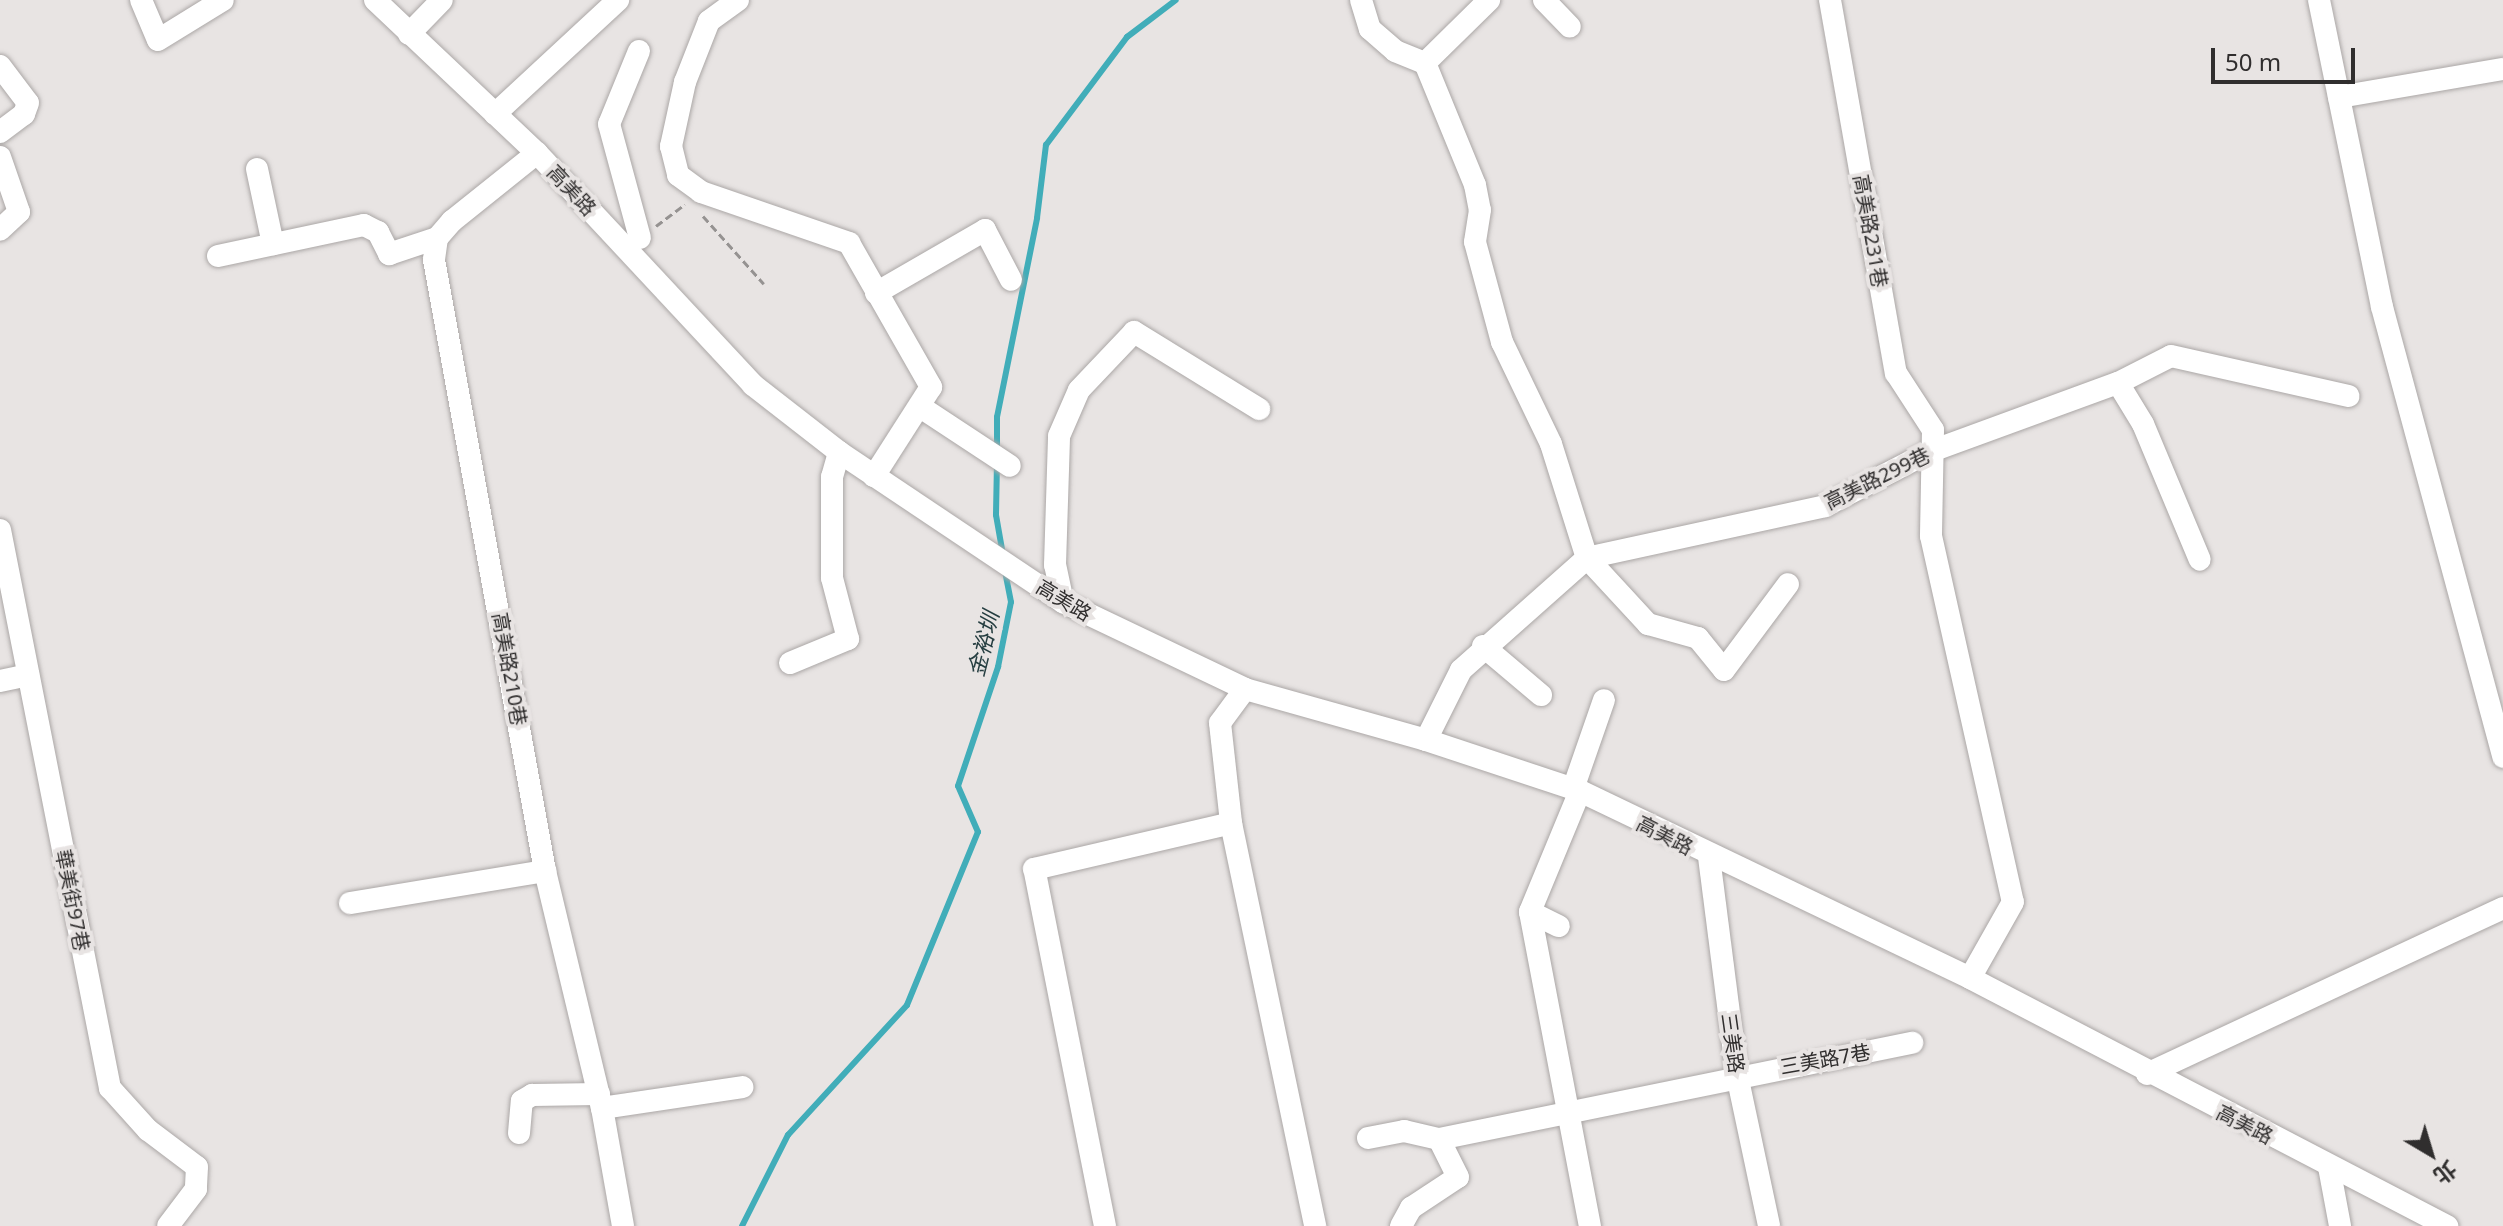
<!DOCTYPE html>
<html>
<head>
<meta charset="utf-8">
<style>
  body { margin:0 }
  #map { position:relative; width:2503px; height:1226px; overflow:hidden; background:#e8e4e3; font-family:"Noto Sans","Noto Sans TC",sans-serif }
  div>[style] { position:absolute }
  .stream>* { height:6px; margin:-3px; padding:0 3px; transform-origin:3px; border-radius:3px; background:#41adb9 }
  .path>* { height:3px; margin-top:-1.5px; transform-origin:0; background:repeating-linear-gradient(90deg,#959291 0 8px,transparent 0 12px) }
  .roads { filter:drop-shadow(0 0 2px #aba7a6) drop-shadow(0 0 2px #aba7a6) }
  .minor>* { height:22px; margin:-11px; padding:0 11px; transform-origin:11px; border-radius:11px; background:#fff }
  span { translate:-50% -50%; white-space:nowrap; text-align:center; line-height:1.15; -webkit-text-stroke:8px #e8e4e3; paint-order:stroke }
  .street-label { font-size:20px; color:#302e2e }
  .water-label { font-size:22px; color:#263e41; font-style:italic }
  .north { position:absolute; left:2391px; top:1114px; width:80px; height:80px; -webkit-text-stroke:6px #e8e4e3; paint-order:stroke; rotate:142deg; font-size:22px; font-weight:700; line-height:32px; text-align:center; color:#302e2e }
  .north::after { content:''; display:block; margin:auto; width:28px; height:36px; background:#302e2e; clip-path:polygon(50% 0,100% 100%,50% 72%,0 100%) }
  .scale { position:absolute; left:2211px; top:48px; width:144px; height:36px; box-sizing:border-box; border:4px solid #302e2e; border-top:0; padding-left:10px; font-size:24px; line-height:28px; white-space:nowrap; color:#302e2e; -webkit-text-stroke:6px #e8e4e3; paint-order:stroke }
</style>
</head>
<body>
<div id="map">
  <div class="stream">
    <div style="left:997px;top:451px;width:34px;rotate:-90deg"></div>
    <div style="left:997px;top:417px;width:203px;rotate:-78.6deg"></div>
    <div style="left:1037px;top:218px;width:74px;rotate:-83deg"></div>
    <div style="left:1046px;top:145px;width:135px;rotate:-53.1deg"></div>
    <div style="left:1127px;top:37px;width:61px;rotate:-37.1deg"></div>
    <div style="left:997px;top:462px;width:53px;rotate:91.1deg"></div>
    <div style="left:996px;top:515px;width:41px;rotate:80.1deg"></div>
    <div style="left:742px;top:1226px;width:102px;rotate:-63.2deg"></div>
    <div style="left:788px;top:1135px;width:176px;rotate:-47.5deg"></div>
    <div style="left:907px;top:1005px;width:187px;rotate:-67.7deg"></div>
    <div style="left:978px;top:832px;width:50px;rotate:-113.5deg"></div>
    <div style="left:958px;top:786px;width:126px;rotate:-71.4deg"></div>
    <div style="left:998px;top:667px;width:66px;rotate:-78.7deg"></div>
    <div style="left:1011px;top:602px;width:33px;rotate:-101deg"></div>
  </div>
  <div class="path">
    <div style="left:703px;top:216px;width:91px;rotate:48.1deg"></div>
    <div style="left:656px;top:226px;width:36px;rotate:-37deg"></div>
  </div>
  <div class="roads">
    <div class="minor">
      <div style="left:141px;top:0;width:43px;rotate:67deg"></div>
      <div style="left:158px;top:40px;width:76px;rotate:-31.6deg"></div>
      <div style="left:375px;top:0;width:223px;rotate:43.4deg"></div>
      <div style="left:537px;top:153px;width:317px;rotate:47deg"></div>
      <div style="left:753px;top:385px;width:109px;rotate:37.9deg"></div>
      <div style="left:839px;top:452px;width:270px;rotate:33.8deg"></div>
      <div style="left:1063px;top:602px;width:202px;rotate:25.5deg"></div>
      <div style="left:1245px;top:689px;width:188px;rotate:15.7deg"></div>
      <div style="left:1426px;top:740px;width:162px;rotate:18.3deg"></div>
      <div style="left:1580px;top:791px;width:433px;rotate:25.6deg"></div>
      <div style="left:1970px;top:978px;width:538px;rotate:27.47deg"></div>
      <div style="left:738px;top:0;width:36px;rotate:144deg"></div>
      <div style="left:709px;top:21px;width:66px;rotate:111.5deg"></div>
      <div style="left:685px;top:82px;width:66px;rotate:102.3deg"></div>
      <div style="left:671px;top:146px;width:30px;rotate:76deg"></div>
      <div style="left:678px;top:175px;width:29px;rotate:36deg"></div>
      <div style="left:701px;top:192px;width:157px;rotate:19deg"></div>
      <div style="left:849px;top:243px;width:166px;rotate:60.3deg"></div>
      <div style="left:931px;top:387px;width:106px;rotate:122.6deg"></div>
      <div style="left:1361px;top:0;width:30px;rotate:73deg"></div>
      <div style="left:1370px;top:29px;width:33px;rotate:41deg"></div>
      <div style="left:1395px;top:51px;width:32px;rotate:22deg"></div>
      <div style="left:1425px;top:63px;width:132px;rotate:67.7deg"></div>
      <div style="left:1475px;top:185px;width:25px;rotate:79deg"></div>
      <div style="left:1480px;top:210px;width:32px;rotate:99deg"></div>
      <div style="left:1475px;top:242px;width:104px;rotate:74.9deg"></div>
      <div style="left:1502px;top:342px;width:113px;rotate:64.3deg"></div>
      <div style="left:1551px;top:444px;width:120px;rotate:72.5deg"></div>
      <div style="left:1587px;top:558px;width:90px;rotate:47.3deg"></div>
      <div style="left:1648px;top:624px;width:52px;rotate:15.6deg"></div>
      <div style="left:1698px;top:638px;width:41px;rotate:50.9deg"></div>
      <div style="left:1724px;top:670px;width:107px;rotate:-53.3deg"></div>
      <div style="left:1544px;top:0;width:37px;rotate:46deg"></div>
      <div style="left:1830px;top:0;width:379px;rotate:80deg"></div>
      <div style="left:1896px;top:373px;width:68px;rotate:57deg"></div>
      <div style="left:1933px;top:430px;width:106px;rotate:91.1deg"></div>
      <div style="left:1931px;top:536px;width:375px;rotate:77.4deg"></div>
      <div style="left:2013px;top:902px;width:87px;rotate:119.5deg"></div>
      <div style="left:2319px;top:0;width:313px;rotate:78.4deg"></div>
      <div style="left:2382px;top:307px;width:466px;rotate:74.9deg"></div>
      <div style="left:409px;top:34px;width:47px;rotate:-45.9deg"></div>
      <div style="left:639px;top:51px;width:79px;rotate:112.3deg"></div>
      <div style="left:609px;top:124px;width:118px;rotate:74.8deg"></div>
      <div style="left:1425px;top:63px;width:90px;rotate:-44.5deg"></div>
      <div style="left:0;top:66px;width:46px;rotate:52.9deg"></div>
      <div style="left:28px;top:103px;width:12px;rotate:110deg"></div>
      <div style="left:24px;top:114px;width:30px;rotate:143deg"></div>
      <div style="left:2339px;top:97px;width:166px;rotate:-9.7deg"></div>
      <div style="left:495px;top:114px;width:168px;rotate:-42.8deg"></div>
      <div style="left:537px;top:153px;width:109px;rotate:141.3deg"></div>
      <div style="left:452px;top:221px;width:23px;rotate:131deg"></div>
      <div style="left:437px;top:238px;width:22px;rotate:98deg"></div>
      <div style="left:434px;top:260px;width:621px;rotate:79.7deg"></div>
      <div style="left:545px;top:871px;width:244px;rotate:76.5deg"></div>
      <div style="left:602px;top:1108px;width:120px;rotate:79.9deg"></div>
      <div style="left:0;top:157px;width:58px;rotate:70.9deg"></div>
      <div style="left:19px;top:212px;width:26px;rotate:137deg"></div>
      <div style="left:257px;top:169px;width:77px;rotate:78deg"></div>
      <div style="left:218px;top:256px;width:149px;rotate:-12deg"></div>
      <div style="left:364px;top:225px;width:16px;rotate:27deg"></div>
      <div style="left:378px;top:232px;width:25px;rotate:63deg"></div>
      <div style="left:389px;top:254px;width:51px;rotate:-18.4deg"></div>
      <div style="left:876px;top:293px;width:126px;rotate:-30deg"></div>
      <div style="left:985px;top:230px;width:56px;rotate:62.5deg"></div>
      <div style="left:2118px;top:383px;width:48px;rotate:58.6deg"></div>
      <div style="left:2143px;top:424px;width:147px;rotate:67.3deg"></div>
      <div style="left:922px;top:408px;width:105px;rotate:33.4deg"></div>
      <div style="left:0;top:530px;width:569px;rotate:78.85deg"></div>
      <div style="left:110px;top:1088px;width:57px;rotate:47.9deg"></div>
      <div style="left:148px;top:1130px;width:61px;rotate:37.1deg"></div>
      <div style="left:197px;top:1167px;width:22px;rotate:93deg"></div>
      <div style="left:196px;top:1189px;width:46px;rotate:127.1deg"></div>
      <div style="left:1063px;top:602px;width:38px;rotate:-102deg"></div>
      <div style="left:1055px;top:565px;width:129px;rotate:-88.2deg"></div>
      <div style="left:1059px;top:436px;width:50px;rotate:-66.5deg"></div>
      <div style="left:1079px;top:390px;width:80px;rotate:-46.5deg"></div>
      <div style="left:1134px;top:332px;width:147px;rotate:31.6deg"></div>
      <div style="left:1483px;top:646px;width:76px;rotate:40.2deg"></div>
      <div style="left:790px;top:663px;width:63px;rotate:-22.5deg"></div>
      <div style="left:848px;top:639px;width:63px;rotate:-104.7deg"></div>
      <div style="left:832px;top:578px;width:101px;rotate:-90deg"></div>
      <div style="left:832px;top:477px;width:26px;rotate:-74deg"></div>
      <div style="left:0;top:681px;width:29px;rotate:-12deg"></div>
      <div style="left:1245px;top:689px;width:42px;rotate:126.3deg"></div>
      <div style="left:1220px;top:723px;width:101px;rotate:83.7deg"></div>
      <div style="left:1231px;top:823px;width:412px;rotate:78.2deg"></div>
      <div style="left:1426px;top:740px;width:78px;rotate:-63.4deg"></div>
      <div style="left:1461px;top:670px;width:169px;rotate:-41.6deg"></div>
      <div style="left:1587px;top:558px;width:244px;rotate:-12.3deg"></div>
      <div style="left:1825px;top:506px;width:117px;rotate:-27.4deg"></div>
      <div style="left:1929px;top:452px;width:201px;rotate:-20.1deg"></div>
      <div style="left:2118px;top:383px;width:59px;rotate:-27deg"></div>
      <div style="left:2171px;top:356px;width:182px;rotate:12.7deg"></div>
      <div style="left:1573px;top:789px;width:94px;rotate:-70.8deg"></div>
      <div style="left:1580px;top:791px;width:131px;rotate:112.5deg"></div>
      <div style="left:1530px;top:912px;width:320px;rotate:79.2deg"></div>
      <div style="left:1709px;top:857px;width:220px;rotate:82.7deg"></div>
      <div style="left:1737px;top:1075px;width:154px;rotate:78deg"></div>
      <div style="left:350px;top:903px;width:198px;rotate:-9.3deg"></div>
      <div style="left:1530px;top:912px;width:32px;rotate:26deg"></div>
      <div style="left:2147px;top:1074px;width:393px;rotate:-25deg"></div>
      <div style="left:602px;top:1108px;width:142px;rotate:-8.5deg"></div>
      <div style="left:519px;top:1133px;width:32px;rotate:-85deg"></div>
      <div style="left:522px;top:1101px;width:12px;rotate:-31deg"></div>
      <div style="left:532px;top:1095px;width:67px;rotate:-0.9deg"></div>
      <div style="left:1368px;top:1138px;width:37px;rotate:-11deg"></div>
      <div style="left:1404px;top:1131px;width:36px;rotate:13deg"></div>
      <div style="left:2329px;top:1167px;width:60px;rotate:79.4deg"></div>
      <div style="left:1105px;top:1226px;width:364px;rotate:-101.2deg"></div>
      <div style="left:1034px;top:869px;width:202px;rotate:-13.1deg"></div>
      <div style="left:1401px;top:1226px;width:21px;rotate:-61deg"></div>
      <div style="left:1411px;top:1208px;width:56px;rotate:-33.4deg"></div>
      <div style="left:1458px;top:1177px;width:42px;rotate:-116.6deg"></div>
      <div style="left:1439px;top:1139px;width:483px;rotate:-11.5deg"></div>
    </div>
  </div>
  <div class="street-label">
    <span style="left:572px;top:190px;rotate:47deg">高美路</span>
    <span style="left:1871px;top:231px;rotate:80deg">高美路231巷</span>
    <span style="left:1877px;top:478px;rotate:-26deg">高美路299巷</span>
    <span style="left:1064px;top:600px;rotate:31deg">高美路</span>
    <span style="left:510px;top:669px;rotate:80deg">高美路210巷</span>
    <span style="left:1665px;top:835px;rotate:27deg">高美路</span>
    <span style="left:73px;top:900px;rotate:79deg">華美街97巷</span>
    <span style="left:1733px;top:1043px;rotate:82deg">三美路</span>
    <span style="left:1825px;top:1059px;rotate:-10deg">三美路7巷</span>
    <span style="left:2245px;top:1124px;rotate:27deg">高美路</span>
  </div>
  <div class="water-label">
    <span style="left:983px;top:644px;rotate:-76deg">金裕圳</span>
  </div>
  <div class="north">北</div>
  <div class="scale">50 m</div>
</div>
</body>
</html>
